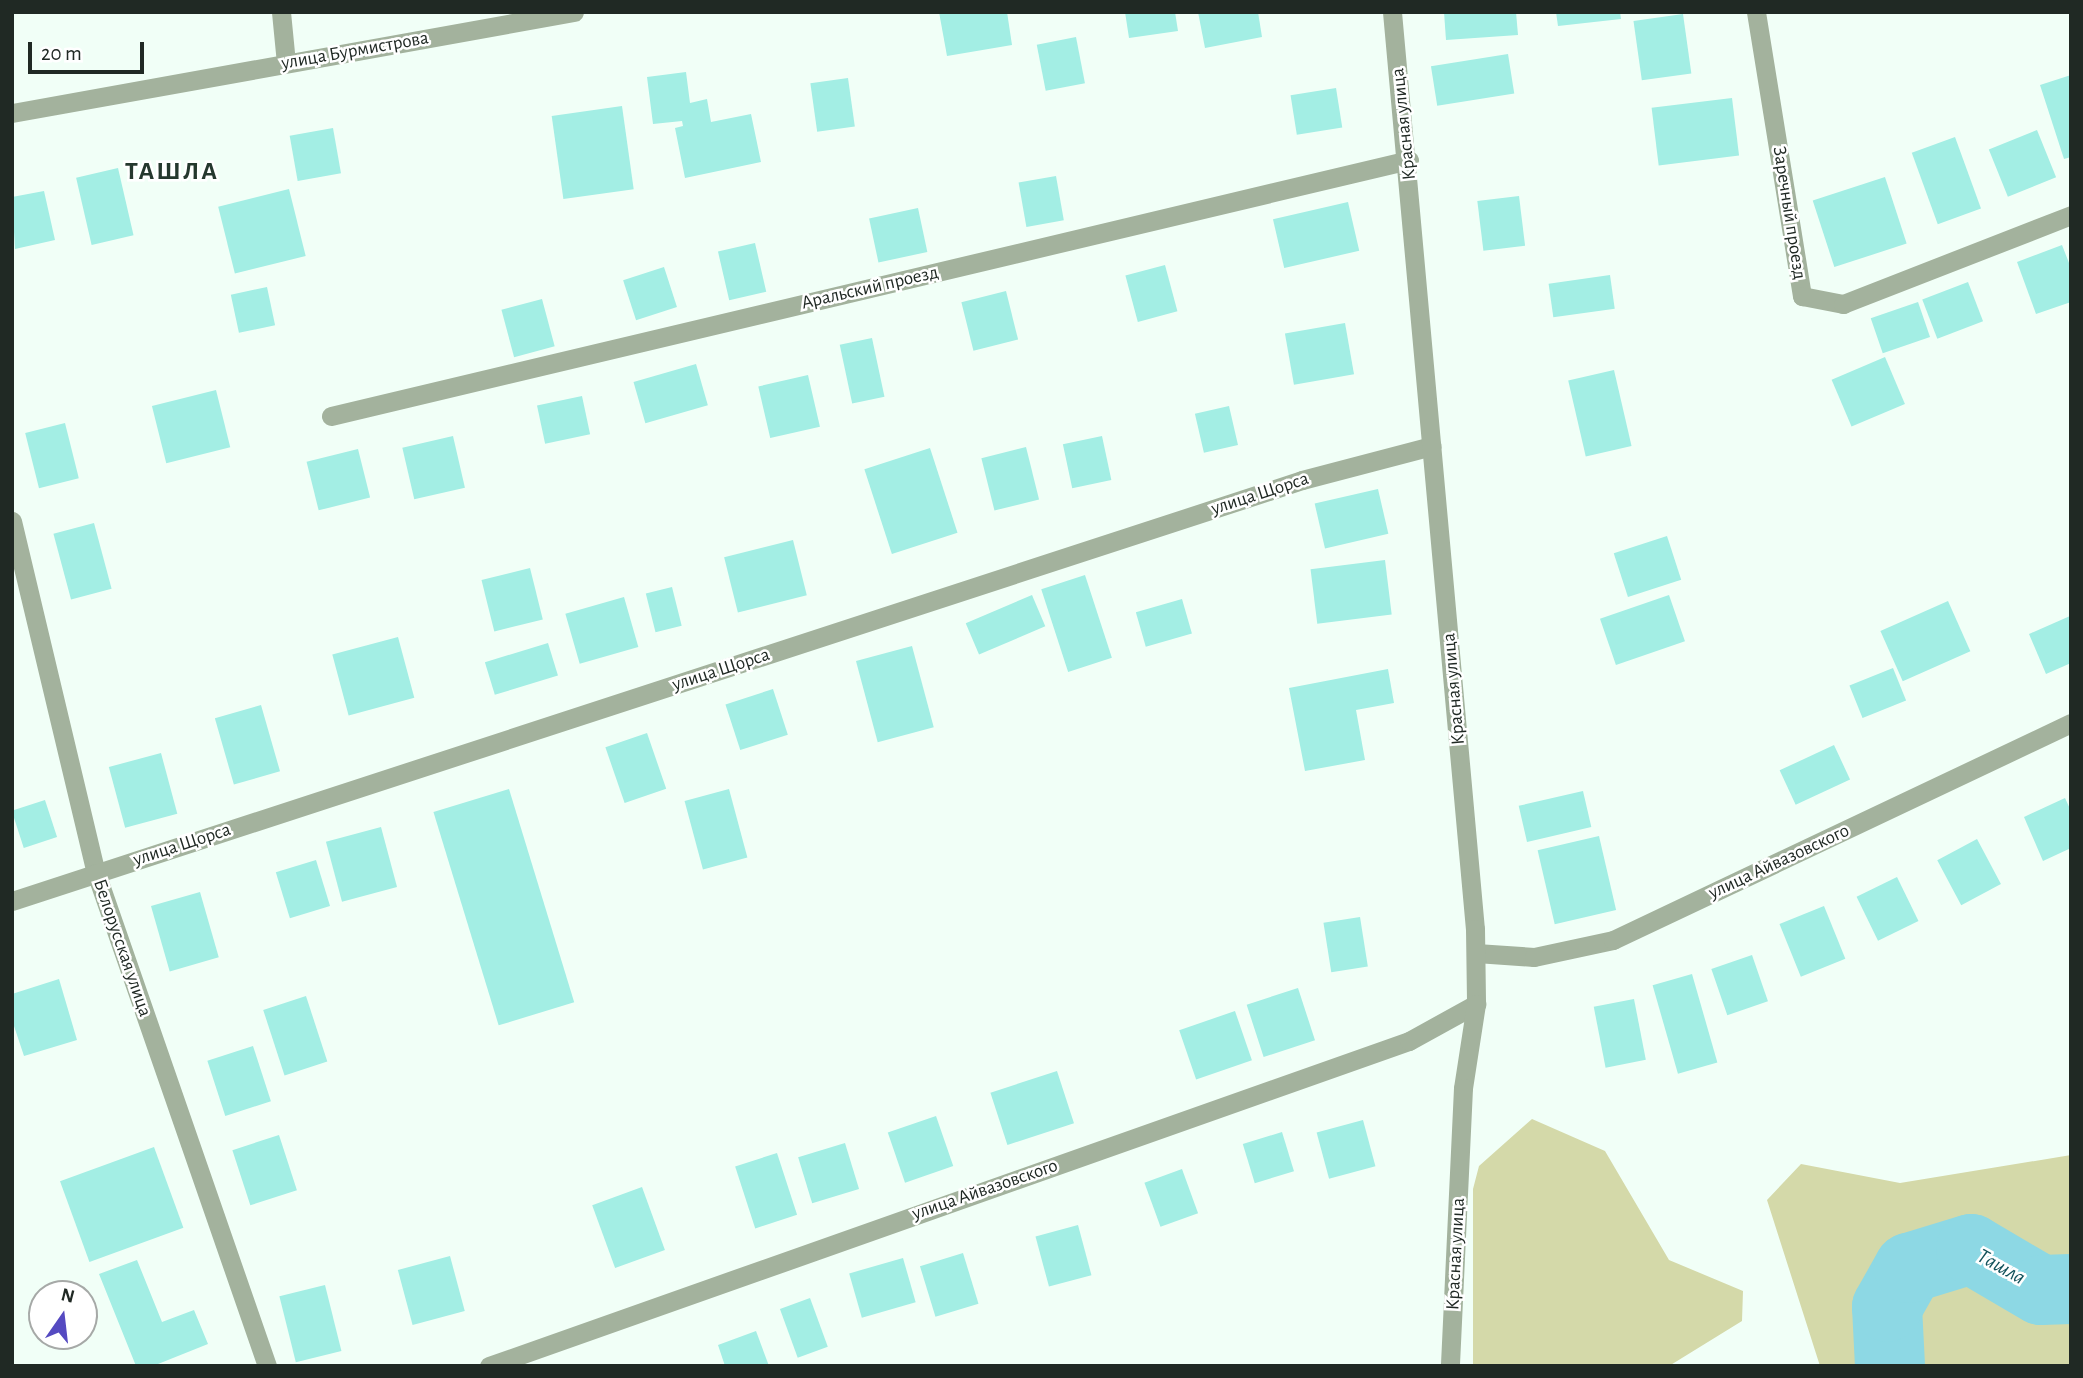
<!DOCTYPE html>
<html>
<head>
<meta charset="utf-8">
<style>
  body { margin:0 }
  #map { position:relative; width:2083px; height:1378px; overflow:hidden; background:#f1fff7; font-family:"Alegreya Sans",sans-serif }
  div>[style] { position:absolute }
  .green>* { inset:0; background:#d4d9a9 }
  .river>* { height:70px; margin:-35px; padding:0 35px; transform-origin:35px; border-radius:35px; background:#8dd8e4 }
  .building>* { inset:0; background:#a3eee4; transform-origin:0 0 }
  .minor>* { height:19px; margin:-9.5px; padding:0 9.5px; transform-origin:9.5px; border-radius:9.5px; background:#a3b29d }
  .tertiary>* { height:19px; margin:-9.5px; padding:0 9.5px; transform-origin:9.5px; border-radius:9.5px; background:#a3b29d }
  span { translate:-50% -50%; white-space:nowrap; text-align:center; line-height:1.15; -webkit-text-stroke:5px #fff; paint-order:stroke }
  .street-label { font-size:19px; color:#202924 }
  .water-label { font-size:21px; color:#11525b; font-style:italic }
  .district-label { font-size:26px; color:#25382e; font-weight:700; letter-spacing:2px }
  .frame { position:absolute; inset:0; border:14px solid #202924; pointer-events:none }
  .north { position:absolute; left:28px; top:1280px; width:70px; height:70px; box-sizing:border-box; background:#fff; border:2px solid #a6a9a7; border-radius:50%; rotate:14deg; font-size:19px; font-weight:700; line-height:28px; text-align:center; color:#202924 }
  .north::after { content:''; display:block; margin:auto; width:24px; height:32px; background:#554ac1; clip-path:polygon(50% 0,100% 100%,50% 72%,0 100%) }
  .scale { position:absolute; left:28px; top:42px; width:116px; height:32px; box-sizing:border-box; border:4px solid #202924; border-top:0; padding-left:9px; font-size:21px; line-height:24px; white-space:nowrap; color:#202924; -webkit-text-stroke:5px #fff; paint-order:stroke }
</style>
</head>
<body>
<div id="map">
  <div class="green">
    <div style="clip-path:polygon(1532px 1119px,1605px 1151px,1669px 1260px,1743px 1291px,1742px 1321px,1669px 1366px,1473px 1366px,1473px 1189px,1479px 1166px)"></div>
    <div style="clip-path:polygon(2071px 1155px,2071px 1366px,1820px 1366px,1767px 1200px,1801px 1164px,1900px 1183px)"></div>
  </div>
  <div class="river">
    <div style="left:1890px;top:1366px;width:59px;rotate:-92.9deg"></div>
    <div style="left:1887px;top:1307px;width:45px;rotate:-60.6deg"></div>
    <div style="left:1909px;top:1268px;width:65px;rotate:-17deg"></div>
    <div style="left:1971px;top:1249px;width:81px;rotate:30.4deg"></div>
    <div style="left:2041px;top:1290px;width:30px;rotate:-2deg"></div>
  </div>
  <div class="building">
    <div style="clip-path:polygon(939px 12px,1007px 12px,1012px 45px,947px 56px)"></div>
    <div style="clip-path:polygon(1125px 12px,1175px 12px,1178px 31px,1129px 38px)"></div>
    <div style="clip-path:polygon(1198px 12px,1258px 12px,1262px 37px,1205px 48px)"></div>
    <div style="clip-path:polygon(1444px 12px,1516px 12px,1518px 35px,1446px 40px)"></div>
    <div style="clip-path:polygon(1556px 12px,1620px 12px,1621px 19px,1558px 26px)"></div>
    <div style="left:1683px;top:14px;width:60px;height:50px;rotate:82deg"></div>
    <div style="left:1076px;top:37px;width:47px;height:40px;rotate:79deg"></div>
    <div style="left:1508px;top:54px;width:40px;height:78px;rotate:81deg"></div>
    <div style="clip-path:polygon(686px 72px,690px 103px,707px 99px,711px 122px,751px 114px,761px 162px,685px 178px,675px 128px,683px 126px,682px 121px,653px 124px,647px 77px)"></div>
    <div style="clip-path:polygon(2071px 75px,2071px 157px,2064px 159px,2040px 85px)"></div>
    <div style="left:848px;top:78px;width:49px;height:38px;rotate:82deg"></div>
    <div style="left:1336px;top:88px;width:40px;height:46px;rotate:81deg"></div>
    <div style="left:1732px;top:98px;width:58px;height:81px;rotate:83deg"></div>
    <div style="left:622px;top:106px;width:84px;height:71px;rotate:82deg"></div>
    <div style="left:333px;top:128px;width:46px;height:44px;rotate:80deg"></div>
    <div style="left:2037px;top:130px;width:51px;height:52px;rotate:68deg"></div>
    <div style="left:1955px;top:137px;width:76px;height:46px;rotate:70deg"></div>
    <div style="left:118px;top:168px;width:69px;height:43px;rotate:77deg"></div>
    <div style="left:1056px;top:176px;width:45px;height:38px;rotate:80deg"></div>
    <div style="left:1885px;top:177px;width:70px;height:76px;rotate:72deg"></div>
    <div style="left:289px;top:189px;width:69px;height:73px;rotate:76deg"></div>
    <div style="clip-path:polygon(44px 191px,55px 240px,15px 249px,12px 197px)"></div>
    <div style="left:1519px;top:196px;width:50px;height:42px;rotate:83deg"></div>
    <div style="left:1348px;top:202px;width:50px;height:77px;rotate:77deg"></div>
    <div style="left:918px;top:208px;width:45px;height:50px;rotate:78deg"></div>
    <div style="left:755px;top:243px;width:50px;height:38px;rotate:77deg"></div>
    <div style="clip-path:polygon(2062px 245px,2071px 268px,2071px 302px,2036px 314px,2017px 262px)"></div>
    <div style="left:1165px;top:265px;width:48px;height:41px;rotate:75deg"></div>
    <div style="left:664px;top:267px;width:42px;height:43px;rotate:72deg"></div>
    <div style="left:1610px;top:275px;width:34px;height:62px;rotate:82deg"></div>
    <div style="left:1968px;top:282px;width:42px;height:49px;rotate:69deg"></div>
    <div style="left:267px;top:287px;width:39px;height:37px;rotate:78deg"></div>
    <div style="left:1006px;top:291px;width:50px;height:46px;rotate:76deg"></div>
    <div style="left:542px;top:299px;width:49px;height:42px;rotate:75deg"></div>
    <div style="left:1918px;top:302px;width:37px;height:50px;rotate:71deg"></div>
    <div style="left:1345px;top:323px;width:52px;height:61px;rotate:80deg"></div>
    <div style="left:872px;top:338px;width:60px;height:33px;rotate:78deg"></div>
    <div style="left:1885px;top:357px;width:51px;height:58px;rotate:67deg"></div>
    <div style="left:696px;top:364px;width:43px;height:65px;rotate:74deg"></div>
    <div style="left:1614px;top:370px;width:78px;height:47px;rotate:77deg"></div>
    <div style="left:808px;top:375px;width:53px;height:51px;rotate:77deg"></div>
    <div style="left:216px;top:390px;width:59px;height:66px;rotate:76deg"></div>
    <div style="left:582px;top:396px;width:39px;height:46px;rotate:78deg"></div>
    <div style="left:1229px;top:406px;width:40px;height:35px;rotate:77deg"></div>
    <div style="left:65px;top:423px;width:57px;height:41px;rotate:76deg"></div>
    <div style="left:453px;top:436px;width:53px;height:52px;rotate:77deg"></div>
    <div style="left:1102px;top:436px;width:45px;height:40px;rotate:78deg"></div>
    <div style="left:1026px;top:447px;width:54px;height:46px;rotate:76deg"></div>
    <div style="left:930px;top:448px;width:89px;height:69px;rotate:72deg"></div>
    <div style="left:358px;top:449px;width:50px;height:53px;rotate:76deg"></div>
    <div style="left:1378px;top:489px;width:46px;height:65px;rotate:77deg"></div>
    <div style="left:94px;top:523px;width:68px;height:42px;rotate:75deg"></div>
    <div style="left:1667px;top:536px;width:46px;height:56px;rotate:72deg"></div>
    <div style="left:793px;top:540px;width:57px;height:71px;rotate:76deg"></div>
    <div style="left:1385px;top:560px;width:55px;height:75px;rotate:83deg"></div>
    <div style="left:530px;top:568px;width:53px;height:50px;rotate:76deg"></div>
    <div style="left:1085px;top:575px;width:87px;height:46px;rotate:72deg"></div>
    <div style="left:672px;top:587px;width:40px;height:27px;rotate:76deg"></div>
    <div style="left:1032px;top:595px;width:34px;height:72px;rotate:67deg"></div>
    <div style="left:1669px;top:595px;width:49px;height:73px;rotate:71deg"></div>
    <div style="left:624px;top:597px;width:52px;height:61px;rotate:74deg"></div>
    <div style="left:1182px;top:599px;width:36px;height:48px;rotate:74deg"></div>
    <div style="left:1948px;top:601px;width:55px;height:74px;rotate:66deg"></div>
    <div style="clip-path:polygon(2070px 616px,2071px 663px,2046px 674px,2029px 634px)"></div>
    <div style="left:398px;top:637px;width:63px;height:68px;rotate:75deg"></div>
    <div style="left:548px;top:643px;width:34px;height:66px;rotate:73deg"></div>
    <div style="left:912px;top:646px;width:84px;height:58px;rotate:75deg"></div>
    <div style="left:1893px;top:668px;width:35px;height:47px;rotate:68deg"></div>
    <div style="clip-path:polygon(1388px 669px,1394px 703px,1356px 710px,1365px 760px,1305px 771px,1289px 688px)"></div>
    <div style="left:773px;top:689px;width:48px;height:50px;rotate:72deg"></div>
    <div style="left:261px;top:705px;width:69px;height:48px;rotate:74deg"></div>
    <div style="left:647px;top:733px;width:59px;height:44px;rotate:71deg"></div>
    <div style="left:1834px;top:745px;width:38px;height:60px;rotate:65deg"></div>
    <div style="left:161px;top:753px;width:63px;height:54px;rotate:75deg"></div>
    <div style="left:509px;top:789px;width:223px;height:79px;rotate:73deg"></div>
    <div style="left:729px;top:789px;width:71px;height:46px;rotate:75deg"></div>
    <div style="left:1583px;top:791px;width:37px;height:66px;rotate:77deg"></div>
    <div style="clip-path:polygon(2065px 798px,2071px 811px,2071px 848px,2043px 861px,2024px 817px)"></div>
    <div style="left:45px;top:800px;width:39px;height:35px;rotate:72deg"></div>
    <div style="left:381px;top:827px;width:62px;height:57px;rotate:75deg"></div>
    <div style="left:1599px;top:836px;width:76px;height:63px;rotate:77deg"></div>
    <div style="left:1977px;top:839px;width:51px;height:45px;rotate:62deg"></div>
    <div style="left:316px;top:860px;width:48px;height:42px;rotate:73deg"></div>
    <div style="left:1897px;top:877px;width:49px;height:45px;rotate:64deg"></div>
    <div style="left:200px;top:892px;width:68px;height:51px;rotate:74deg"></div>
    <div style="left:1824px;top:906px;width:57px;height:48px;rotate:68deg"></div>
    <div style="left:1360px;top:917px;width:50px;height:37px;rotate:81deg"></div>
    <div style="left:1752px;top:955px;width:49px;height:43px;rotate:71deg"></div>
    <div style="left:1692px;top:974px;width:92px;height:41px;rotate:74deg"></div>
    <div style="clip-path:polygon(59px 979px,77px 1040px,24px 1056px,12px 1020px,12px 994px)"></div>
    <div style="left:1298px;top:988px;width:55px;height:54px;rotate:72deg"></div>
    <div style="left:306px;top:996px;width:69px;height:45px;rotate:72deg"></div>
    <div style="left:1634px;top:999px;width:62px;height:41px;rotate:79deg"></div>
    <div style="left:1235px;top:1011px;width:52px;height:59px;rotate:71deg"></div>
    <div style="left:253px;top:1046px;width:58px;height:48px;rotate:72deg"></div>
    <div style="left:1057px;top:1071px;width:55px;height:70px;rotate:72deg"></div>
    <div style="left:936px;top:1116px;width:53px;height:51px;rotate:71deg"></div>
    <div style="left:1363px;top:1120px;width:48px;height:48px;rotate:75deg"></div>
    <div style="left:1282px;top:1132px;width:41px;height:41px;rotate:73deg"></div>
    <div style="left:279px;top:1135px;width:58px;height:49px;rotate:72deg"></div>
    <div style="left:845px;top:1143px;width:48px;height:49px;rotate:73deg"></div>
    <div style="left:154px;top:1147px;width:86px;height:100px;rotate:70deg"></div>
    <div style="left:777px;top:1153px;width:65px;height:44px;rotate:72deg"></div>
    <div style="left:1182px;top:1169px;width:47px;height:40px;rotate:70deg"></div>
    <div style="left:642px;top:1187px;width:67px;height:53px;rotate:70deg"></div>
    <div style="left:1078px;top:1225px;width:52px;height:44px;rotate:75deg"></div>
    <div style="left:963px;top:1253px;width:53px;height:45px;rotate:73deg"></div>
    <div style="left:450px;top:1256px;width:57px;height:54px;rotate:75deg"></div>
    <div style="left:903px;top:1258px;width:46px;height:56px;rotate:74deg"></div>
    <div style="clip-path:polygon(137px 1260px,162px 1322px,194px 1310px,208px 1344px,153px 1366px,136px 1366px,99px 1274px)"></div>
    <div style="left:325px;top:1285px;width:68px;height:47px;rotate:76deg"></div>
    <div style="left:810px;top:1298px;width:52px;height:32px;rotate:70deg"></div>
    <div style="clip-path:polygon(756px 1331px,769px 1366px,725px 1366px,718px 1345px)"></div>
  </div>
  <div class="minor">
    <div style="left:281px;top:12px;width:51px;rotate:84.4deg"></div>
    <div style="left:1756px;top:12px;width:288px;rotate:80.8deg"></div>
    <div style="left:1802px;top:296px;width:42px;rotate:11deg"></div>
    <div style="left:1843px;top:304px;width:245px;rotate:-21.3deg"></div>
    <div style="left:331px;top:416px;width:1108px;rotate:-13.36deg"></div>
    <div style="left:12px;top:521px;width:362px;rotate:76.6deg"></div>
    <div style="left:96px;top:873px;width:522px;rotate:70.87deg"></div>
    <div style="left:12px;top:901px;width:1357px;rotate:-18.07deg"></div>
    <div style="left:1302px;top:480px;width:134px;rotate:-14.7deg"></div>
    <div style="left:1476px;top:953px;width:58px;rotate:3.9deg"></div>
    <div style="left:1534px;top:957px;width:81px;rotate:-12.1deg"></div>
    <div style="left:1613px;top:940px;width:507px;rotate:-25.35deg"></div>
    <div style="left:489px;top:1366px;width:976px;rotate:-19.46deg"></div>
    <div style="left:1409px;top:1041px;width:77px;rotate:-28.9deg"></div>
  </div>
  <div class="tertiary">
    <div style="left:1392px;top:12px;width:921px;rotate:84.83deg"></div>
    <div style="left:1475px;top:929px;width:75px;rotate:89.2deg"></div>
    <div style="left:1476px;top:1004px;width:85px;rotate:98.8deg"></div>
    <div style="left:1463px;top:1088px;width:278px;rotate:92.7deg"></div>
    <div style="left:12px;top:113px;width:571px;rotate:-10.19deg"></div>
  </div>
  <div class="street-label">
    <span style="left:355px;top:51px;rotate:-10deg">улица Бурмистрова</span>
    <span style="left:1404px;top:124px;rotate:-96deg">Красная улица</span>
    <span style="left:1789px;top:213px;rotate:81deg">Заречный проезд</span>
    <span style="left:870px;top:288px;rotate:-13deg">Аральский проезд</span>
    <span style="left:1260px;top:494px;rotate:-18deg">улица Щорса</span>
    <span style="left:721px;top:670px;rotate:-18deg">улица Щорса</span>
    <span style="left:1454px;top:689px;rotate:-95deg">Красная улица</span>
    <span style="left:182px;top:845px;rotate:-18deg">улица Щорса</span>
    <span style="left:1779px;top:862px;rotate:-25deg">улица Айвазовского</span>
    <span style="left:122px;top:948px;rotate:71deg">Белорусская улица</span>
    <span style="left:985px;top:1190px;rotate:-19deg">улица Айвазовского</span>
    <span style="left:1456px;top:1254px;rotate:-87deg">Красная улица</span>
  </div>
  <div class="water-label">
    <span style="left:2001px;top:1267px;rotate:29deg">Ташла</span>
  </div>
  <div class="district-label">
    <span style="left:172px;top:172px">ТАШЛА</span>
  </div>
  <div class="frame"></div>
  <div class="north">N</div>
  <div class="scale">20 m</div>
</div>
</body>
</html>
